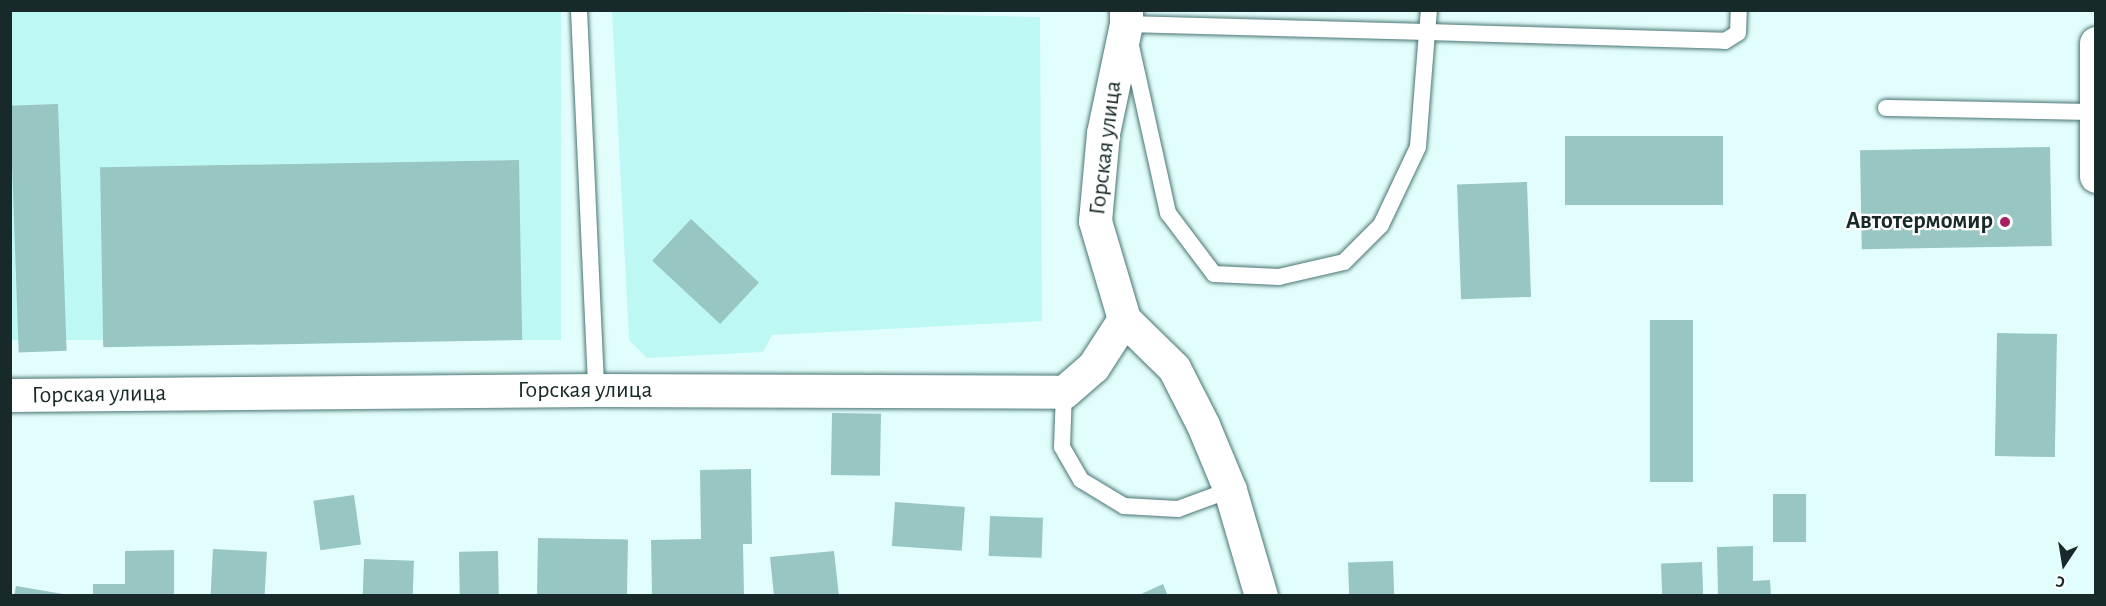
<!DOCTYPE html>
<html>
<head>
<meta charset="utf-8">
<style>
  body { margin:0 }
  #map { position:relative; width:2106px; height:606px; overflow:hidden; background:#e2fefc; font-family:"Alegreya Sans",sans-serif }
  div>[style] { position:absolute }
  .built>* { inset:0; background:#bef8f5; transform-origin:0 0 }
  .building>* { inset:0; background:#98c6c3; transform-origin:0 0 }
  .roads { filter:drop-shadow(0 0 2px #4a7573) drop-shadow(0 0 2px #4a7573) }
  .service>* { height:16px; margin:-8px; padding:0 8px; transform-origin:8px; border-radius:8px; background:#fff }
  .minor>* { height:33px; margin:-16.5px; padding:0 16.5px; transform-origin:16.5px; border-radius:16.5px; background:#fff }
  .dots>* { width:16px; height:16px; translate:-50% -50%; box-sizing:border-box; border:3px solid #fff; border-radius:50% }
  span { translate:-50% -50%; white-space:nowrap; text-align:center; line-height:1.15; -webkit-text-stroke:4.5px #fff; paint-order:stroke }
  .street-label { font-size:24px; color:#172928 }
  .poi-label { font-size:24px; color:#172928; font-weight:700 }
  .right { translate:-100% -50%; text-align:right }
  .frame { position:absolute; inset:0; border:12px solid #172928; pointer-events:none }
  .north { position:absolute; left:2034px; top:534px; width:60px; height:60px; -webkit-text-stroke:4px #fff; paint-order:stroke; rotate:192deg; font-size:16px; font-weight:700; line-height:24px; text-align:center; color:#172928 }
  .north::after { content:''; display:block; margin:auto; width:21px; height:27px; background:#172928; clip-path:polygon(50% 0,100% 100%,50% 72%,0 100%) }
</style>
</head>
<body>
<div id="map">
  <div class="built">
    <div style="clip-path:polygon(612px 11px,797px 11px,1040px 17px,1042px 321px,772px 335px,763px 352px,647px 358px,629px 340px)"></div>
    <div style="left:561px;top:12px;width:328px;height:551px;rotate:90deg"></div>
  </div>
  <div class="building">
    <div style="left:58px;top:104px;width:247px;height:48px;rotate:88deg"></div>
    <div style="left:1565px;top:136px;width:158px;height:69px"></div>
    <div style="left:2050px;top:147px;width:99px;height:190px;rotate:89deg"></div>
    <div style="left:519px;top:160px;width:180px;height:419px;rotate:89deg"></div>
    <div style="left:1527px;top:182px;width:115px;height:70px;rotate:88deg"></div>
    <div style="left:691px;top:219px;width:93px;height:57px;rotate:43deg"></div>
    <div style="left:1650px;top:320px;width:43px;height:162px"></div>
    <div style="left:1997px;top:333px;width:60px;height:123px;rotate:1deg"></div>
    <div style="left:832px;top:413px;width:49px;height:62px;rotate:1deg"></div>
    <div style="clip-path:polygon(751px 469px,752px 544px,743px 544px,744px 596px,652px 596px,651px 540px,701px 539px,700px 470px)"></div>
    <div style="left:1773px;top:494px;width:33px;height:48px"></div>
    <div style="left:354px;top:495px;width:50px;height:41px;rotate:82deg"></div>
    <div style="left:895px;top:502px;width:70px;height:44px;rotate:4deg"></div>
    <div style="left:990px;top:516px;width:53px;height:40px;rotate:2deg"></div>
    <div style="left:538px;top:538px;width:90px;height:58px;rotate:1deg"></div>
    <div style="clip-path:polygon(1753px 546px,1753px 581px,1770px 580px,1771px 596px,1718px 596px,1717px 547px)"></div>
    <div style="left:213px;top:549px;width:54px;height:47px;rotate:3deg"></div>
    <div style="clip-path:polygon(174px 550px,174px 596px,93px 596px,93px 584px,125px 584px,125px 551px)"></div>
    <div style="left:498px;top:551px;width:45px;height:39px;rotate:89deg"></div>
    <div style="clip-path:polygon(834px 551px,839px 596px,774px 596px,770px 557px)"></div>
    <div style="left:364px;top:559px;width:50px;height:37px;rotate:2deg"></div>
    <div style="left:1393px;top:561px;width:35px;height:45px;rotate:88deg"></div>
    <div style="left:1702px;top:562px;width:34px;height:41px;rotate:88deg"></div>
    <div style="clip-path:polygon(1163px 584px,1168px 596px,1137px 596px)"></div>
    <div style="clip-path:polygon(16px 586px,63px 594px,63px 596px,14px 596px)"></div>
  </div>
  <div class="roads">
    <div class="service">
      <div style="left:579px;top:10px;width:380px;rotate:87.4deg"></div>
      <div style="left:1429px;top:10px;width:22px;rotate:95deg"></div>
      <div style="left:1427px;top:32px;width:115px;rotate:94.5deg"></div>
      <div style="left:1418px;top:147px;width:86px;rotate:115.4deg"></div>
      <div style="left:1381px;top:225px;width:52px;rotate:135deg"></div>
      <div style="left:1344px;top:262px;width:67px;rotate:167deg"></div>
      <div style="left:1279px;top:277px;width:65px;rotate:-177.4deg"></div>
      <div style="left:1214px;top:274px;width:76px;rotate:-127deg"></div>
      <div style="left:1168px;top:213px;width:194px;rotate:-102.5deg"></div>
      <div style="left:1126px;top:24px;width:301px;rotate:1.5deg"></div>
      <div style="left:1427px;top:32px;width:298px;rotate:1.7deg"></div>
      <div style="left:1725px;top:41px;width:15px;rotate:-32deg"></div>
      <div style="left:1738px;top:33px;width:23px;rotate:-88deg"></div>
      <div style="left:1886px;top:108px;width:208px;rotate:1.1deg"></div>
      <div style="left:1064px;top:392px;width:55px;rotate:92.1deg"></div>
      <div style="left:1062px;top:447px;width:38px;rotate:60deg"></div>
      <div style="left:1081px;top:480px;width:50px;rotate:31.2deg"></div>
      <div style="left:1124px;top:506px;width:54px;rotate:3.2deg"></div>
      <div style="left:1178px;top:509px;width:55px;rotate:-20.1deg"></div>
    </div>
    <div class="minor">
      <div style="left:1126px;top:10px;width:14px;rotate:90deg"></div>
      <div style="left:1126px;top:24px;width:111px;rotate:101.9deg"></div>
      <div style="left:1103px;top:133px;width:88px;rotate:95.2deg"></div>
      <div style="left:1095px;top:221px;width:102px;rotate:73.5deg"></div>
      <div style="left:1124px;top:319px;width:70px;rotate:44.4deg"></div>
      <div style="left:1174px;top:368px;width:64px;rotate:63deg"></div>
      <div style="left:1203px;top:425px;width:70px;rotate:67.4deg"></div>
      <div style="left:1230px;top:490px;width:110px;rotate:73.7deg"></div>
      <div style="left:2096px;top:43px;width:133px;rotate:90deg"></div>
      <div style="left:10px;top:395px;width:586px;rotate:-0.49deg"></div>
      <div style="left:596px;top:390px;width:468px;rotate:0.2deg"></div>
      <div style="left:1064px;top:392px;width:38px;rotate:-41deg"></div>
      <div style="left:1093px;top:367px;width:57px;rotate:-57.1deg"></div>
    </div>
  </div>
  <div class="dots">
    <div style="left:2005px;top:222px;background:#a81e62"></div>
  </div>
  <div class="street-label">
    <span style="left:1106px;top:148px;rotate:-83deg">Горская улица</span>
    <span style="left:585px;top:391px">Горская улица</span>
    <span style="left:99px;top:395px;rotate:-1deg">Горская улица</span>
  </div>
  <div class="poi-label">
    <span class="right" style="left:1993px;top:222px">Автотермомир</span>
  </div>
  <div class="frame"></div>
  <div class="north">С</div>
</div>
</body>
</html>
